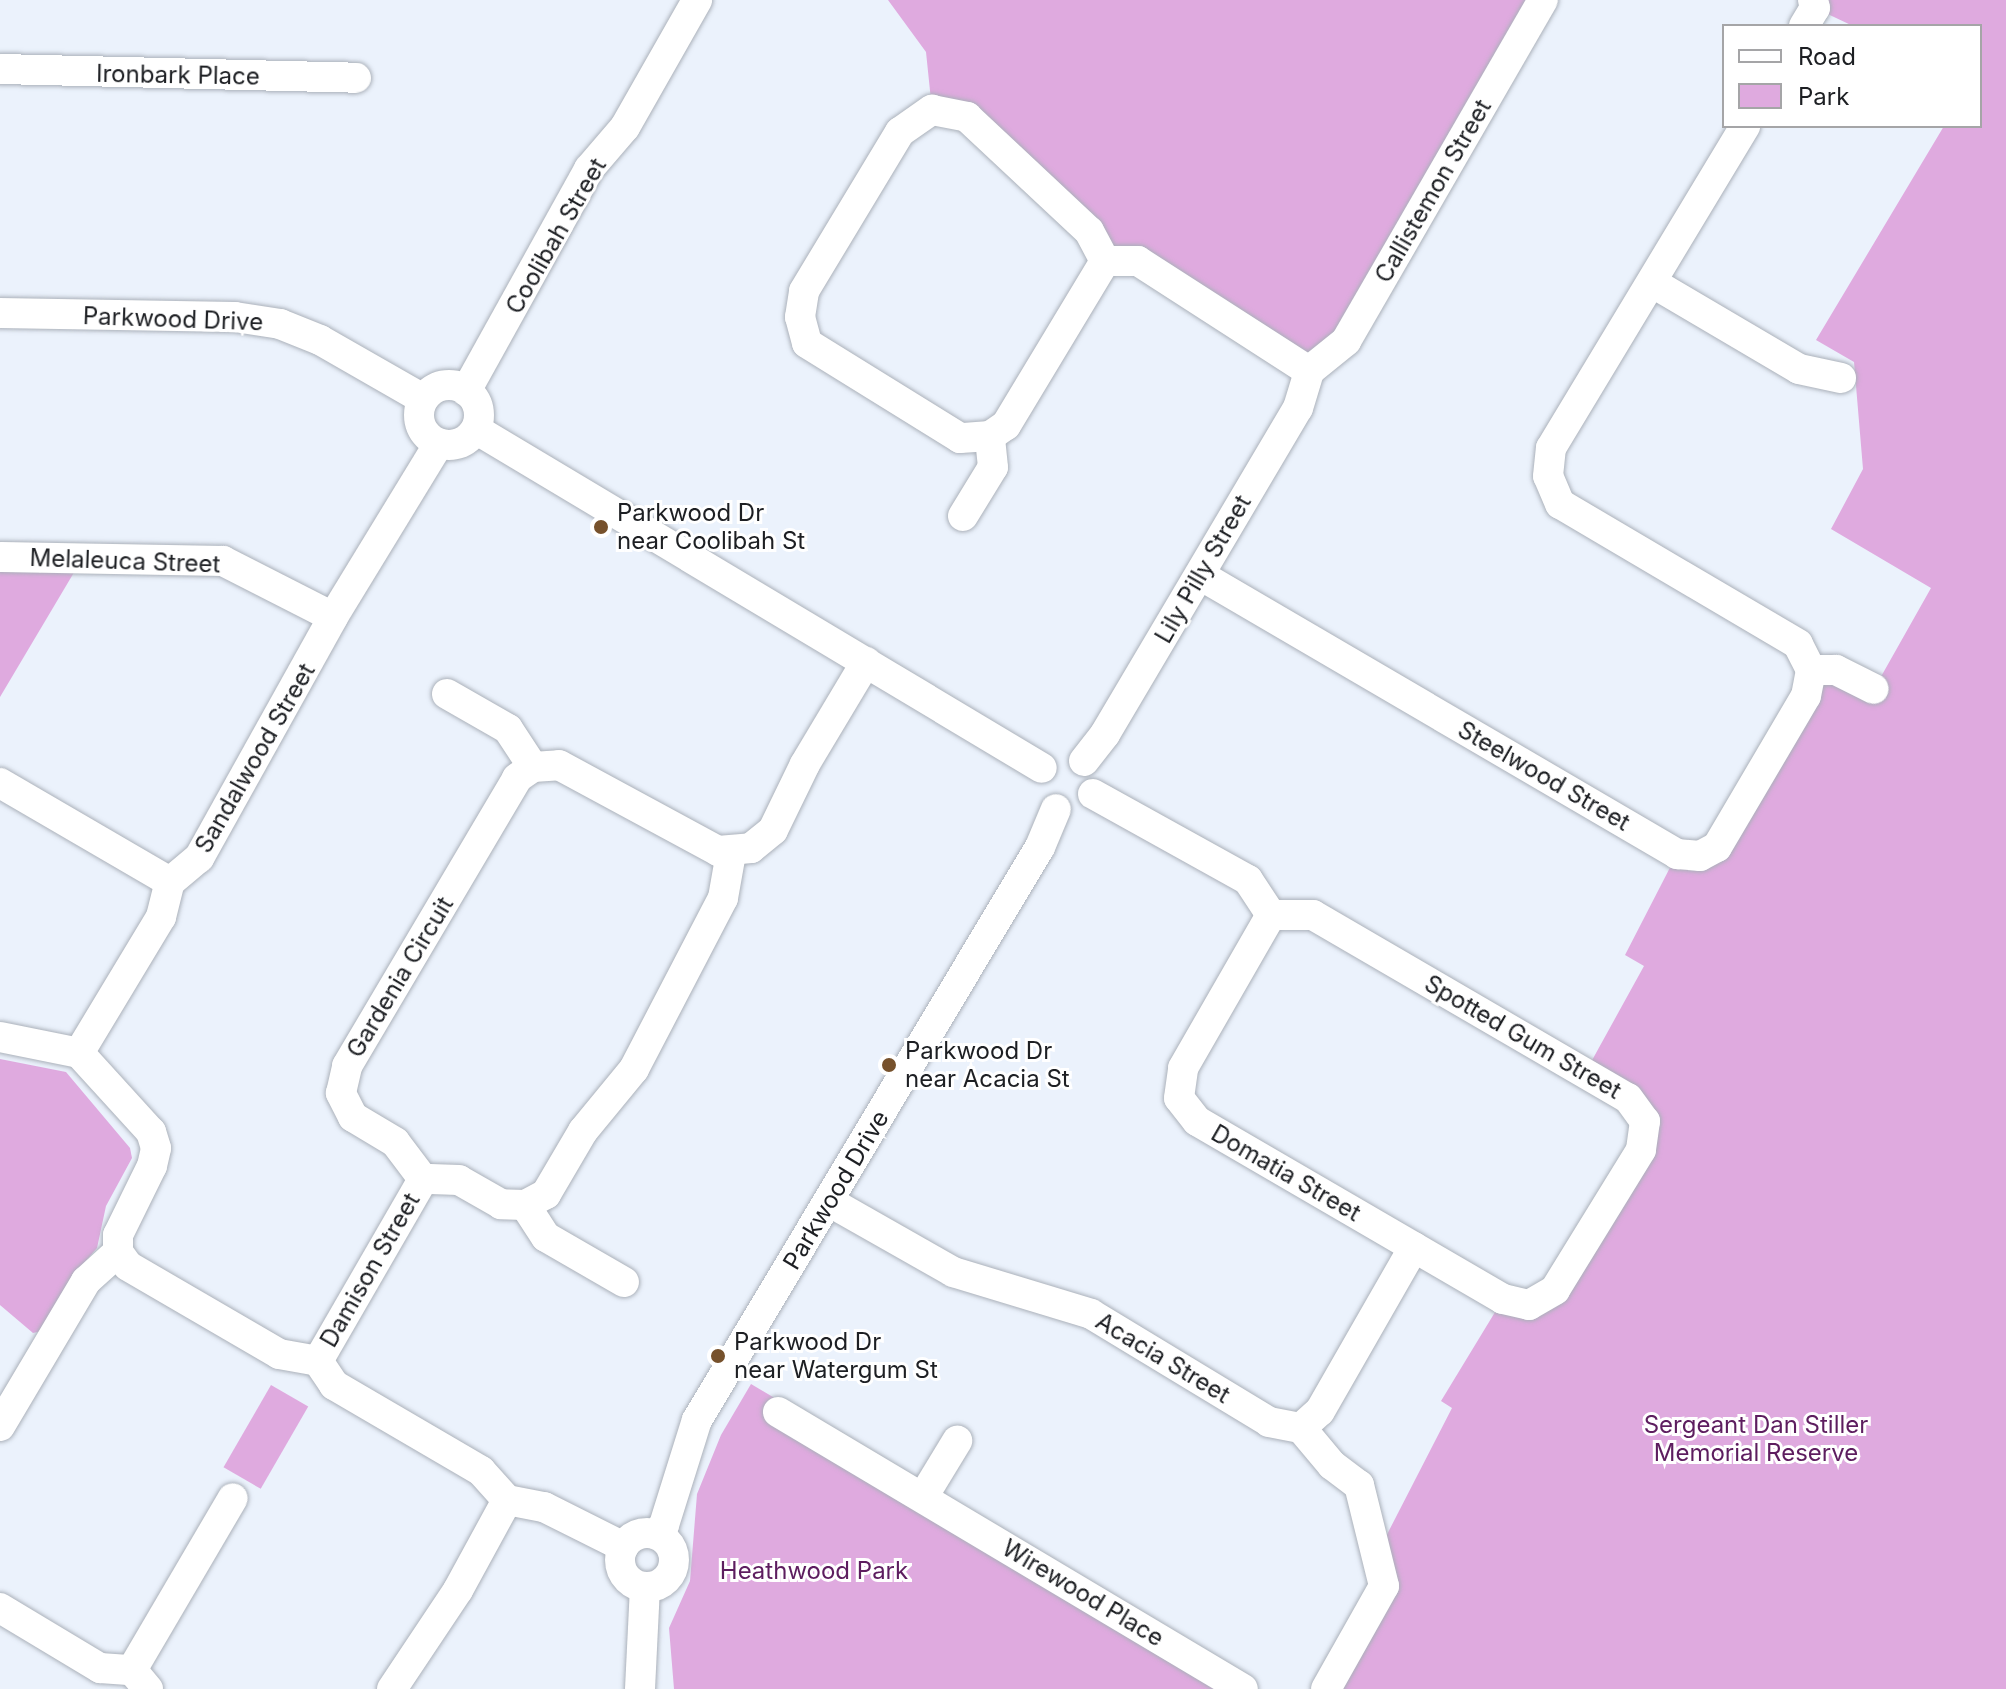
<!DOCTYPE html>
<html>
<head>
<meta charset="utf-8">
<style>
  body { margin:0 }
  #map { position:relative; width:2006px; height:1689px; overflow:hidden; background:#ebf2fc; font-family:Inter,sans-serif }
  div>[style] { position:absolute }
  .green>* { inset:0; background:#dfaadf; transform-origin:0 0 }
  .roads { filter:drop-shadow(0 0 2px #abb1ba) drop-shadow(0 0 2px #abb1ba) }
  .minor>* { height:30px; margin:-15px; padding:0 15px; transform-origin:15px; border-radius:15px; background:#fff }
  .minor>.ring { margin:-15px; padding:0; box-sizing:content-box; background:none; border:30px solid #fff; border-radius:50% }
  .dots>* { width:22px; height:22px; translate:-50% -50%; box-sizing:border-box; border:4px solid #fff; border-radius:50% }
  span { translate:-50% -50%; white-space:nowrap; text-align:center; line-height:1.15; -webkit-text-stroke:6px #fff; paint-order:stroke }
  .street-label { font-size:24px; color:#1d1f23 }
  .poi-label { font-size:24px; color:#1d1f23 }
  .left { translate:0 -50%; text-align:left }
  .park-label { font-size:24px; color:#5d1d5f }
  .legend { position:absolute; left:1722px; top:24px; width:260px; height:104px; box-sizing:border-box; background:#fff; border:2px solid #a5a5a7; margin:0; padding:10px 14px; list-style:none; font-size:24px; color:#1d1f23 }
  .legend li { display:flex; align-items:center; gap:16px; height:40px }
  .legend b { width:40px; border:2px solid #a5a5a7 }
</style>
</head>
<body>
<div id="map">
  <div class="green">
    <div style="clip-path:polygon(888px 0,1543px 0,1346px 341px,1309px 371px,1138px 261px,1105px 261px,967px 118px,932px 110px,926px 52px)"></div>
    <div style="clip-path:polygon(1820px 0,2006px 0,2006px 1689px,1326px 1689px,1384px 1586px,1379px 1550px,1452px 1408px,1441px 1401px,1503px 1299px,1529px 1305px,1644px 1121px,1585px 1073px,1644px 966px,1625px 955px,1677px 854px,1700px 856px,1811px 670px,1874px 689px,1931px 588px,1831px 529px,1863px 469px,1854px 362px,1816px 340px,1944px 126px,1980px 126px,1980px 26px,1853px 26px,1815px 8px)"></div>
    <div style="clip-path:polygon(0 557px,82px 559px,0 697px)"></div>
    <div style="clip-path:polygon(0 1059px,66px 1072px,130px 1148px,132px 1158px,106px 1206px,97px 1248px,77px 1271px,42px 1331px,33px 1333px,0 1305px)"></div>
    <div style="clip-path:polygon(751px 1384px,783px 1403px,1243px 1689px,674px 1689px,669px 1628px,690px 1581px,697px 1494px,721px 1435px)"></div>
    <div style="left:271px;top:1385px;width:43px;height:95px;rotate:30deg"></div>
  </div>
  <div class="roads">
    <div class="minor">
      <div style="left:1804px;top:26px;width:21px;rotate:-59deg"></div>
      <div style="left:1815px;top:8px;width:8px;rotate:-104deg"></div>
      <div style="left:0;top:69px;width:356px;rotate:1.4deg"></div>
      <div style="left:1105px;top:261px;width:192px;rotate:121.1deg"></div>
      <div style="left:1006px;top:425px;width:19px;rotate:145deg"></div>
      <div style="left:990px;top:436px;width:30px;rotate:176deg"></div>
      <div style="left:960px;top:438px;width:180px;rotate:-148.2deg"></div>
      <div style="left:807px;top:343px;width:27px;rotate:-105deg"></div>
      <div style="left:800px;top:317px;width:26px;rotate:-81deg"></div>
      <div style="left:804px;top:291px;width:186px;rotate:-58.9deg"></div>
      <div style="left:900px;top:132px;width:39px;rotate:-35deg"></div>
      <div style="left:932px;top:110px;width:36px;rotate:11deg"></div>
      <div style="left:967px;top:117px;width:167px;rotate:43.1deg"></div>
      <div style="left:1089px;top:231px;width:34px;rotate:62deg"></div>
      <div style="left:1105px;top:261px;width:33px"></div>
      <div style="left:1138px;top:261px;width:203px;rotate:32.8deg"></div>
      <div style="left:1653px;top:283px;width:169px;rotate:30.5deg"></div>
      <div style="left:1799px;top:369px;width:43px;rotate:12.1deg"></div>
      <div style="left:0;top:313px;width:235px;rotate:1deg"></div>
      <div style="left:235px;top:317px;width:46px;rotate:8.8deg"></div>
      <div style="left:280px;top:324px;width:43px;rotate:21.8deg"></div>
      <div style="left:320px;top:340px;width:119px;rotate:29.8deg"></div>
      <div style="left:1309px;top:371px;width:48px;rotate:-39deg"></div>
      <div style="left:1346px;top:341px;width:394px;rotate:-60deg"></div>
      <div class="ring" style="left:419px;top:385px;width:30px;height:30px"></div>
      <div style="left:466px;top:391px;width:254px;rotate:-61deg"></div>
      <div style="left:589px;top:169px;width:55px;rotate:-49.4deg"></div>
      <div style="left:625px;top:127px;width:146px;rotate:-60.4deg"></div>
      <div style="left:477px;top:430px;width:658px;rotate:30.89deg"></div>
      <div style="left:963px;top:516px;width:57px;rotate:-58.5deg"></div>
      <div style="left:993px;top:467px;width:31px;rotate:-96deg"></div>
      <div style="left:0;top:557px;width:223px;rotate:1deg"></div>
      <div style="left:223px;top:561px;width:123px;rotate:27deg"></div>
      <div style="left:1200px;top:575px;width:553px;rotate:30.32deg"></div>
      <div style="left:1677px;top:854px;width:23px;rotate:5deg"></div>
      <div style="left:1700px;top:856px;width:19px;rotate:-28deg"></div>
      <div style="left:1717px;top:847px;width:175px;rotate:-59.5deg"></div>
      <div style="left:1806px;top:696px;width:26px;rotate:-79deg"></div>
      <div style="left:1811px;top:670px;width:29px;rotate:-117deg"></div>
      <div style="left:1798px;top:644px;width:276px;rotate:-149.5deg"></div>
      <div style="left:1560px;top:504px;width:30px;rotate:-113deg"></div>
      <div style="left:1548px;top:476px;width:28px;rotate:-84deg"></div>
      <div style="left:1551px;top:448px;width:376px;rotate:-58.9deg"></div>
      <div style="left:1811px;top:670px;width:25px"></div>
      <div style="left:1836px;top:670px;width:42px;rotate:26.6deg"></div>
      <div style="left:447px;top:694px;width:70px;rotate:29.8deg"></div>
      <div style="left:508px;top:729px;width:45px;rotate:56.7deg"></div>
      <div style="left:1084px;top:761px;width:34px;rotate:-52deg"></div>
      <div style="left:1105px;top:734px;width:379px;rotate:-59.4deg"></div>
      <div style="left:1298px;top:408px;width:39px;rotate:-73deg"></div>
      <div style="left:0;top:783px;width:197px;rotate:30.2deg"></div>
      <div style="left:1093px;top:794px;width:177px;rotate:29deg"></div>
      <div style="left:1248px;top:880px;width:42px;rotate:56.7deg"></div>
      <div style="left:1271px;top:915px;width:42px"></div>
      <div style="left:1313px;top:915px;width:364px;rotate:30.2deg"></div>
      <div style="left:1628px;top:1098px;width:29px;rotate:54deg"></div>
      <div style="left:1645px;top:1121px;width:29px;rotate:98deg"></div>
      <div style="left:1641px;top:1150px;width:164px;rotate:121.6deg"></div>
      <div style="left:1555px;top:1290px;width:30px;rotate:150deg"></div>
      <div style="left:1529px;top:1305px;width:27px;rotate:-167deg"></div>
      <div style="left:1503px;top:1299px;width:354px;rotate:-149.8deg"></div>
      <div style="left:1197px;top:1121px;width:29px;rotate:-128deg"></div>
      <div style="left:1179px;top:1098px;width:30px;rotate:-82deg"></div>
      <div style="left:1183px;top:1068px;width:177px;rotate:-60.1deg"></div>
      <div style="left:731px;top:853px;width:46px;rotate:100.1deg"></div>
      <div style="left:723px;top:898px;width:193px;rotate:117.5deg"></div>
      <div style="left:634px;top:1069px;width:80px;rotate:129.4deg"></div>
      <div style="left:583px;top:1131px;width:73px;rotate:120.4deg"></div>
      <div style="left:546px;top:1194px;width:24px;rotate:152deg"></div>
      <div style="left:525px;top:1205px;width:24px;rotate:-178deg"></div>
      <div style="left:501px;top:1204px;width:48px;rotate:-150.3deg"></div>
      <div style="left:459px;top:1180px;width:36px;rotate:-178deg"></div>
      <div style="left:423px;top:1179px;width:46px;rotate:-127.1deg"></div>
      <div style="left:395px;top:1142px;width:49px;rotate:-149.2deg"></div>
      <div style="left:353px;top:1117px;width:27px;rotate:-117deg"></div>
      <div style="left:341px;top:1093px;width:28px;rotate:-77deg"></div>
      <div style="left:347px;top:1066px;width:334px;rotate:-59.4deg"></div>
      <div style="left:517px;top:778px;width:19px;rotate:-35deg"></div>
      <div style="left:533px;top:767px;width:26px;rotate:-4deg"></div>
      <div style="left:559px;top:765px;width:181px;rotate:28.4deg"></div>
      <div style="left:718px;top:851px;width:33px;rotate:-5deg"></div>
      <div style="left:751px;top:848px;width:28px;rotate:-39deg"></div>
      <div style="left:773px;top:830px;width:73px;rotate:-64.1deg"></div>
      <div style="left:805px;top:764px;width:119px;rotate:-59.1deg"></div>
      <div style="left:0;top:1037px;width:81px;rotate:11.4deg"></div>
      <div style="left:79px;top:1053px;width:159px;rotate:-58.9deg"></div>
      <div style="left:161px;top:917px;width:36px;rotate:-76deg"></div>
      <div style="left:170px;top:882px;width:38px;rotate:-40deg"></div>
      <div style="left:199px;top:858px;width:276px;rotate:-60.9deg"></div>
      <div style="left:333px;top:617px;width:202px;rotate:-58.6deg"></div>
      <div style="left:830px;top:1202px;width:142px;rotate:29.6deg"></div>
      <div style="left:953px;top:1272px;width:144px;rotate:16.9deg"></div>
      <div style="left:1091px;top:1314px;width:208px;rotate:31.2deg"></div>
      <div style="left:1269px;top:1422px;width:33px;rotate:11deg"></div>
      <div style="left:1301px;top:1428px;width:25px;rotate:-42deg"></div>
      <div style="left:1320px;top:1411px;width:189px;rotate:-60.2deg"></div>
      <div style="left:525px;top:1205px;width:38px;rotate:57deg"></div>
      <div style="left:546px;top:1237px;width:90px;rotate:30deg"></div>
      <div style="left:118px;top:1252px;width:17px;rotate:54deg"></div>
      <div style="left:128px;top:1266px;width:175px;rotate:30.2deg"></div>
      <div style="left:279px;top:1354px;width:40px;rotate:10deg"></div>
      <div style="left:318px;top:1361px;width:29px;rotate:56deg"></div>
      <div style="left:334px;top:1385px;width:170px;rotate:30.3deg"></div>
      <div style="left:481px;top:1471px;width:39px;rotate:48deg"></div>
      <div style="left:507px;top:1500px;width:38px;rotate:11deg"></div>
      <div style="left:544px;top:1507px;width:89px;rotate:26.6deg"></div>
      <div style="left:318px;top:1361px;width:210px;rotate:-60deg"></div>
      <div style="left:778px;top:1412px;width:541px;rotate:30.78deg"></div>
      <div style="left:0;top:1426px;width:169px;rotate:-59.3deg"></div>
      <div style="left:86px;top:1281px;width:43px;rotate:-42.2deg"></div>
      <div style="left:118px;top:1252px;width:17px;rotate:-90deg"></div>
      <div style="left:118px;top:1235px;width:77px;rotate:-63.8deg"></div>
      <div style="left:152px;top:1166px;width:18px;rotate:-77deg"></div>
      <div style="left:156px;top:1148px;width:17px;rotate:-107deg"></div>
      <div style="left:151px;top:1132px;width:107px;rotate:-132.3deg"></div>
      <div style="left:1301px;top:1428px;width:48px;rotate:50deg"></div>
      <div style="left:1332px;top:1465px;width:34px;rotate:37deg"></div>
      <div style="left:1359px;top:1485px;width:104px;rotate:76.1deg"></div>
      <div style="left:1384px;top:1586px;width:118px;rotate:119.4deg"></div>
      <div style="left:923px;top:1497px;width:66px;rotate:-58.7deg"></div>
      <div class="ring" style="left:620px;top:1533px;width:24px;height:24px"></div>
      <div style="left:656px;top:1534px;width:12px;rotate:-48deg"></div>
      <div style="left:664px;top:1525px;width:110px;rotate:-72.6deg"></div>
      <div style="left:697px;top:1420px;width:668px;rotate:-59.1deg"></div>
      <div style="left:1040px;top:847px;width:41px;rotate:-67.2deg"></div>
      <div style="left:0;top:1608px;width:117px;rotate:31deg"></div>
      <div style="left:100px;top:1668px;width:32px;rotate:4deg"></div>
      <div style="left:132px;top:1670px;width:25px;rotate:50deg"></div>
      <div style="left:132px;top:1670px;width:199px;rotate:-59.6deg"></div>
      <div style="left:392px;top:1689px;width:119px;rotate:-56.3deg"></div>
      <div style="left:458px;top:1590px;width:102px;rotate:-61.4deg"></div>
      <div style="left:640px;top:1689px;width:102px;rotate:-87.2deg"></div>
    </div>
  </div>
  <div class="dots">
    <div style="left:601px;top:527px;background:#76512c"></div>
    <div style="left:889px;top:1065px;background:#76512c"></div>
    <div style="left:718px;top:1356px;background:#76512c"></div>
  </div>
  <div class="street-label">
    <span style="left:178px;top:75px;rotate:1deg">Ironbark Place</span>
    <span style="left:1433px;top:191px;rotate:-60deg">Callistemon Street</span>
    <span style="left:556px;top:236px;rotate:-60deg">Coolibah Street</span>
    <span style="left:173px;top:319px;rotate:2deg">Parkwood Drive</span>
    <span style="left:125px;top:561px;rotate:2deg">Melaleuca Street</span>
    <span style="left:1203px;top:569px;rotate:-60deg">Lily Pilly Street</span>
    <span style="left:255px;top:758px;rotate:-60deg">Sandalwood Street</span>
    <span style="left:1544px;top:776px;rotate:30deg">Steelwood Street</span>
    <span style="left:400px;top:977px;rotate:-59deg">Gardenia Circuit</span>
    <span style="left:1523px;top:1037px;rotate:30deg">Spotted Gum Street</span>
    <span style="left:1286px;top:1173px;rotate:30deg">Domatia Street</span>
    <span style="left:836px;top:1190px;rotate:-59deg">Parkwood Drive</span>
    <span style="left:370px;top:1270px;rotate:-60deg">Damison Street</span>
    <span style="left:1163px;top:1358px;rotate:31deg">Acacia Street</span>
    <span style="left:1083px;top:1593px;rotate:31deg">Wirewood Place</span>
  </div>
  <div class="poi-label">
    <span class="left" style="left:617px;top:527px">Parkwood Dr<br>near Coolibah St</span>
    <span class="left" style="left:905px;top:1065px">Parkwood Dr<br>near Acacia St</span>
    <span class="left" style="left:734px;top:1356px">Parkwood Dr<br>near Watergum St</span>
  </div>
  <div class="park-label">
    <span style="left:1756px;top:1439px">Sergeant Dan Stiller<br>Memorial Reserve</span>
    <span style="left:814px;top:1571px">Heathwood Park</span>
  </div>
  <ul class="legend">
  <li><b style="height:10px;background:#fff"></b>Road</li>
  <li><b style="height:22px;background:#dfaadf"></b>Park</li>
  </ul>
</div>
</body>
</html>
